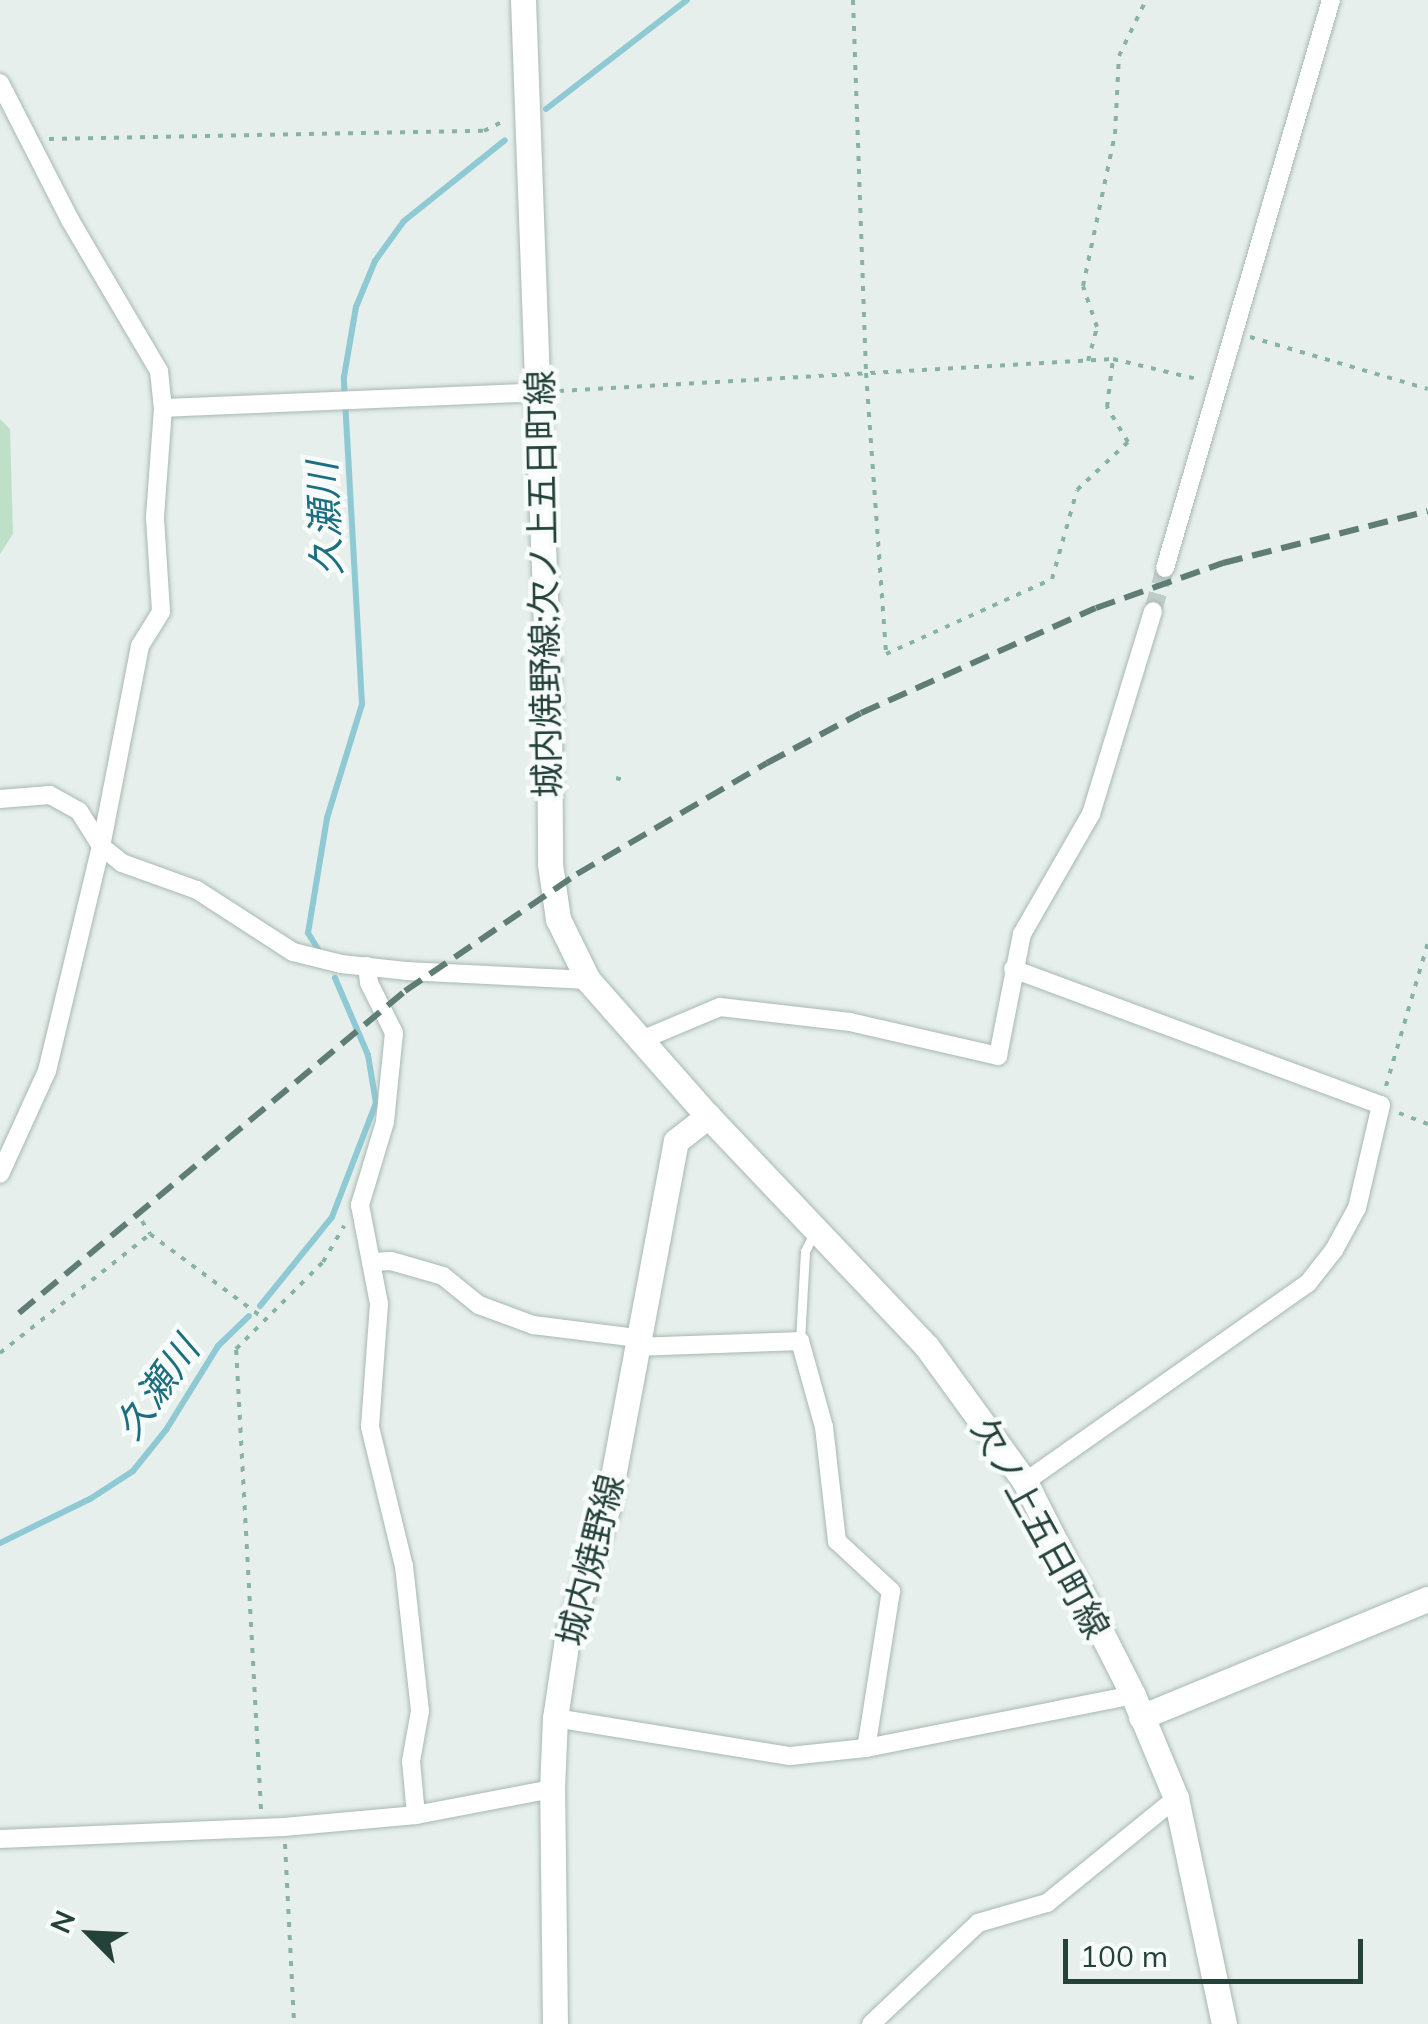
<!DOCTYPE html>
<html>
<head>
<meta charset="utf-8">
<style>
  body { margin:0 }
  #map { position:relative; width:1428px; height:2024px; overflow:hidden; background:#e6efeb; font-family:Mulish,"Noto Sans JP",sans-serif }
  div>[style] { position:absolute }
  .green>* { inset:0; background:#bfe0c8 }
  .stream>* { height:6px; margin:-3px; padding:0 3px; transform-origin:3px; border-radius:3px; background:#8ec9d4 }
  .street-tunnel>* { height:18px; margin-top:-9px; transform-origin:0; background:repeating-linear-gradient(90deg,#bfccc8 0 18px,transparent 0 27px) }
  .path>* { height:4px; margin-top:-2px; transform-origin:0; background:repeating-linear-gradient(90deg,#86b3a5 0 5px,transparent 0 13px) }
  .roads { filter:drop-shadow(0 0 2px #a8b8b2) drop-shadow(0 0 2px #a8b8b2) }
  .lane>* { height:9px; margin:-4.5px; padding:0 4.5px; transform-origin:4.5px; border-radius:4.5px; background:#fff }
  .street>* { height:18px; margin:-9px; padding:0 9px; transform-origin:9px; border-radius:9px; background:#fff }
  .secondary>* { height:25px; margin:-12.5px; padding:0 12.5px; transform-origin:12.5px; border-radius:12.5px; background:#fff }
  .rail>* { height:6px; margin-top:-3px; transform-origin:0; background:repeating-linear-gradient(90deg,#5f7d75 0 20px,transparent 0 30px) }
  span { translate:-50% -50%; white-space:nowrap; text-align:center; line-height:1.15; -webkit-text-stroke:9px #f7fbf9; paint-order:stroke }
  .street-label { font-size:35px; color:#24423a }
  .water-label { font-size:38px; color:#1c6f80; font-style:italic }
  .north { position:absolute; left:40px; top:1884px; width:100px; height:100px; -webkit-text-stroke:8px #f7fbf9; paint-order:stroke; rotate:294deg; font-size:28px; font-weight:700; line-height:40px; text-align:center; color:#24423a }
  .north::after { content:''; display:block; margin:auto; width:35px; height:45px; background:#24423a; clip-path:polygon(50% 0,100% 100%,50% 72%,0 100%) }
  .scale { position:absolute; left:1063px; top:1939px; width:300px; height:45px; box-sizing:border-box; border:5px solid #24423a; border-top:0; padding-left:12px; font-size:30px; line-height:35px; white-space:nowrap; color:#24423a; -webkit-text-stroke:8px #f7fbf9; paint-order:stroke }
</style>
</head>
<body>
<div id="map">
  <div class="green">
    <div style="clip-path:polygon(0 419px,10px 429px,13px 534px,0 554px)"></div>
  </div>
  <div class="stream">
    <div style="left:546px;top:109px;width:178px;rotate:-37.7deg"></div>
    <div style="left:318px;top:949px;width:19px;rotate:-122deg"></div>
    <div style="left:308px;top:933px;width:117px;rotate:-80.6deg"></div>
    <div style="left:327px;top:818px;width:119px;rotate:-72.9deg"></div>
    <div style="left:362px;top:704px;width:327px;rotate:-93.2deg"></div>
    <div style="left:344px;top:377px;width:71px;rotate:-80.3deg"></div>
    <div style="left:356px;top:307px;width:50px;rotate:-67.6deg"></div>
    <div style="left:375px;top:261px;width:49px;rotate:-54.1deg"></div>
    <div style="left:404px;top:221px;width:129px;rotate:-38.7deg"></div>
    <div style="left:260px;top:1306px;width:114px;rotate:-51deg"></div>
    <div style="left:332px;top:1217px;width:122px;rotate:-68.9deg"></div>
    <div style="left:376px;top:1103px;width:49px;rotate:-99.5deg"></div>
    <div style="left:368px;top:1055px;width:84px;rotate:-113.2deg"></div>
    <div style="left:0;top:1543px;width:100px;rotate:-26.1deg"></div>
    <div style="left:90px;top:1499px;width:51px;rotate:-33.1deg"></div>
    <div style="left:133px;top:1471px;width:53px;rotate:-51.2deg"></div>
    <div style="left:166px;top:1430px;width:99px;rotate:-58.2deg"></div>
    <div style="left:218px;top:1346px;width:43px;rotate:-44.1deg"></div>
  </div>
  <div class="street-tunnel">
    <div style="left:1153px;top:611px;width:45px;rotate:-74.4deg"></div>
  </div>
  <div class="path">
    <div style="left:853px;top:0;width:373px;rotate:88deg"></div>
    <div style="left:866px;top:373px;width:282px;rotate:85.9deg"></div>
    <div style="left:886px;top:654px;width:182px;rotate:-24.3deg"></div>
    <div style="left:1052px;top:579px;width:92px;rotate:-74.3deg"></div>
    <div style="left:1077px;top:490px;width:70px;rotate:-43.3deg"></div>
    <div style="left:1128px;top:442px;width:41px;rotate:-121deg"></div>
    <div style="left:1107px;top:407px;width:48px;rotate:-82.9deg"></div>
    <div style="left:49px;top:139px;width:435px;rotate:-1.1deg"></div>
    <div style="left:484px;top:131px;width:25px;rotate:-27deg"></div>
    <div style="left:1250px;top:337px;width:185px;rotate:16.3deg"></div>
    <div style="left:1088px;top:361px;width:35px;rotate:-75deg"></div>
    <div style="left:1097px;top:327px;width:43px;rotate:-108.9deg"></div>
    <div style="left:1083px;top:286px;width:155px;rotate:-78.1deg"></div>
    <div style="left:1115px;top:134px;width:78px;rotate:-87.1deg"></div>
    <div style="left:1119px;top:56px;width:62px;rotate:-64.3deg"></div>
    <div style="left:559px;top:391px;width:555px;rotate:-3.31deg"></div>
    <div style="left:1113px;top:359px;width:90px;rotate:13.4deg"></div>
    <div style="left:616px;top:778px;width:7px;rotate:16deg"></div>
    <div style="left:1386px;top:1086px;width:150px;rotate:-73.7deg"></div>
    <div style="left:1399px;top:1113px;width:31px;rotate:21deg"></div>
    <div style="left:142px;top:1221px;width:15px;rotate:58deg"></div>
    <div style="left:150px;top:1234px;width:144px;rotate:36.6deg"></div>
    <div style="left:0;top:1353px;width:191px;rotate:-38.4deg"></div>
    <div style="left:261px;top:1809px;width:461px;rotate:-93.1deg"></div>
    <div style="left:236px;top:1349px;width:123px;rotate:-45deg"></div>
    <div style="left:323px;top:1262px;width:42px;rotate:-59.7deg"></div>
    <div style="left:285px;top:1844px;width:180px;rotate:87.1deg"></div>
  </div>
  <div class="roads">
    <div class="lane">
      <div style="left:800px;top:1341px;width:90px;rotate:-86.8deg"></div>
      <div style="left:805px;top:1251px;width:22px;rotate:-63deg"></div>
    </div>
    <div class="street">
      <div style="left:0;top:83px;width:154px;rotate:62.9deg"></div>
      <div style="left:70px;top:220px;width:175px;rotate:59.5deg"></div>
      <div style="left:159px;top:371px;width:37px;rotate:84deg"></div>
      <div style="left:163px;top:408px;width:110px;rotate:94.2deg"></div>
      <div style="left:155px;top:518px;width:94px;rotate:86.3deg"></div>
      <div style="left:161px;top:612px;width:40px;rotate:122deg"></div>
      <div style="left:140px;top:646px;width:204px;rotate:101deg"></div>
      <div style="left:101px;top:846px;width:231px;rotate:103.5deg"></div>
      <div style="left:47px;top:1071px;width:113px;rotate:114.5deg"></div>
      <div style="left:163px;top:408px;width:376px;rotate:-2.4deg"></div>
      <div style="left:1165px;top:568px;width:592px;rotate:-73.71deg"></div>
      <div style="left:0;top:799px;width:50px;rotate:-4.6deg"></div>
      <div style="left:50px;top:795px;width:33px;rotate:29deg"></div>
      <div style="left:79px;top:811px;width:41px;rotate:57.8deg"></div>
      <div style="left:101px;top:846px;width:27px;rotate:39deg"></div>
      <div style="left:122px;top:863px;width:80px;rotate:19.8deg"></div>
      <div style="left:197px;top:890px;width:114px;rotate:32.9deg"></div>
      <div style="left:293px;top:952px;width:49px;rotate:14deg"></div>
      <div style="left:341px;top:964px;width:65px;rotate:6.1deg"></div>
      <div style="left:406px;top:971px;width:182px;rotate:2.8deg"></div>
      <div style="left:367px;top:966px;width:17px;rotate:83deg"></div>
      <div style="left:369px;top:983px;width:56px;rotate:63.4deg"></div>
      <div style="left:394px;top:1033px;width:89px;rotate:95.8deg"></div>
      <div style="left:385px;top:1122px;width:87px;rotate:106.8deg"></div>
      <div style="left:360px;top:1205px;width:101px;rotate:79.1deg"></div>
      <div style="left:379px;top:1304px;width:123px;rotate:94.2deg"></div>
      <div style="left:370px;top:1427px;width:143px;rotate:76.3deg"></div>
      <div style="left:404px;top:1566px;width:146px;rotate:83.7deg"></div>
      <div style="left:420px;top:1711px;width:51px;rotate:100.2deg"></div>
      <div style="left:411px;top:1761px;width:54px;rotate:84.7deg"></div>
      <div style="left:1013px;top:969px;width:392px;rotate:20.3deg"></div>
      <div style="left:1381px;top:1105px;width:106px;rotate:103.1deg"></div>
      <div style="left:1357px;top:1208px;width:48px;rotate:118.7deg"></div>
      <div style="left:1334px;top:1250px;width:42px;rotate:128.2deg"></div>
      <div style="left:1308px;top:1283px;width:346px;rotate:144.9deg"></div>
      <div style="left:639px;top:1041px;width:88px;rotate:-22.8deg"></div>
      <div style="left:720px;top:1007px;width:131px;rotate:6.6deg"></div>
      <div style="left:850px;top:1022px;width:152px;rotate:12.9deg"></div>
      <div style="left:998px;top:1056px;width:124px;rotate:-78.9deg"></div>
      <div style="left:1022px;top:934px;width:138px;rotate:-60.1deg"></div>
      <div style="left:1091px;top:814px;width:212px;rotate:-73deg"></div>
      <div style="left:371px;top:1262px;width:20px;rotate:-3deg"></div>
      <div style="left:391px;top:1261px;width:54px;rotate:16.1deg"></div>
      <div style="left:443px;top:1276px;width:46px;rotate:38.9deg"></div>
      <div style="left:479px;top:1305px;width:58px;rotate:20.3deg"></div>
      <div style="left:533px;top:1325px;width:106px;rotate:7.1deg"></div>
      <div style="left:636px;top:1347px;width:164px;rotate:-2.1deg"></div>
      <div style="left:800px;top:1341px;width:89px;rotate:74.4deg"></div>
      <div style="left:824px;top:1427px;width:115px;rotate:83.5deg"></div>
      <div style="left:837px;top:1541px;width:74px;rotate:42.8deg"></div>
      <div style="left:891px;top:1591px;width:159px;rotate:99deg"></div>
      <div style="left:555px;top:1718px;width:238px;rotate:9.2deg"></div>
      <div style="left:790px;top:1756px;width:76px;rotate:-6deg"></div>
      <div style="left:866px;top:1748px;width:272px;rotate:-11.2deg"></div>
      <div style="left:0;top:1839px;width:284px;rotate:-2.4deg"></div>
      <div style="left:284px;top:1827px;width:133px;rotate:-5.2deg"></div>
      <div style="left:416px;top:1815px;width:138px;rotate:-10.8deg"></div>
      <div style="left:871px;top:2024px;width:147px;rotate:-43.3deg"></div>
      <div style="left:978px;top:1923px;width:72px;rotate:-16.2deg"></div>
      <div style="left:1047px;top:1903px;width:166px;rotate:-39.1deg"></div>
    </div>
    <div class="secondary">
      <div style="left:523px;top:0;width:705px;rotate:87.89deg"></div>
      <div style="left:549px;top:705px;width:159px;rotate:89.6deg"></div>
      <div style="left:550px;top:864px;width:56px;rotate:81.7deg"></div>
      <div style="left:558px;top:919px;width:68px;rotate:63.8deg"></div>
      <div style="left:588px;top:980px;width:181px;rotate:48.6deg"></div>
      <div style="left:708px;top:1116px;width:318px;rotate:46.5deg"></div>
      <div style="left:927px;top:1347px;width:167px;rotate:54deg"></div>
      <div style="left:1025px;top:1482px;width:239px;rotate:63.1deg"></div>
      <div style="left:1133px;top:1695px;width:112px;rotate:67.3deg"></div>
      <div style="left:1176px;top:1798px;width:231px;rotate:78deg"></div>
      <div style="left:1141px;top:1717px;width:310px;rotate:-22.4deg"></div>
      <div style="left:555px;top:2024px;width:235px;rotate:-90.7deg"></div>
      <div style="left:552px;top:1789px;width:71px;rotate:-87.6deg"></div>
      <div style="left:555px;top:1718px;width:80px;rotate:-81.4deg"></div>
      <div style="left:567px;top:1639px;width:136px;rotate:-72.9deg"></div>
      <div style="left:607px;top:1509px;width:374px;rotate:-79.4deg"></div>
      <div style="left:676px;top:1141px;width:41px;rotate:-38deg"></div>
    </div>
  </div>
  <div class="rail">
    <div style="left:19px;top:1313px;width:503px;rotate:-39.83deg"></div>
    <div style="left:405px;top:991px;width:208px;rotate:-34.2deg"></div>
    <div style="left:577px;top:874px;width:220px;rotate:-30.3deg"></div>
    <div style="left:767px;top:763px;width:106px;rotate:-28deg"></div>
    <div style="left:861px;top:713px;width:257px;rotate:-24.1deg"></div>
    <div style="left:1096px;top:608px;width:135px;rotate:-19.5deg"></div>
    <div style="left:1223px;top:563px;width:211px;rotate:-14.2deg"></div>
  </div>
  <div class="street-label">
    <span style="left:543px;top:584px;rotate:-91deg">城内焼野線;欠ノ上五日町線</span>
    <span style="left:1041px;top:1528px;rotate:61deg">欠ノ上五日町線</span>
    <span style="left:590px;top:1560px;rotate:-76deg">城内焼野線</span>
  </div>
  <div class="water-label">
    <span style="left:325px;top:519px;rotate:-93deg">久瀬川</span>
    <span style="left:157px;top:1388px;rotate:-55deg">久瀬川</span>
  </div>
  <div class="north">N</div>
  <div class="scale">100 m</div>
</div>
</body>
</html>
